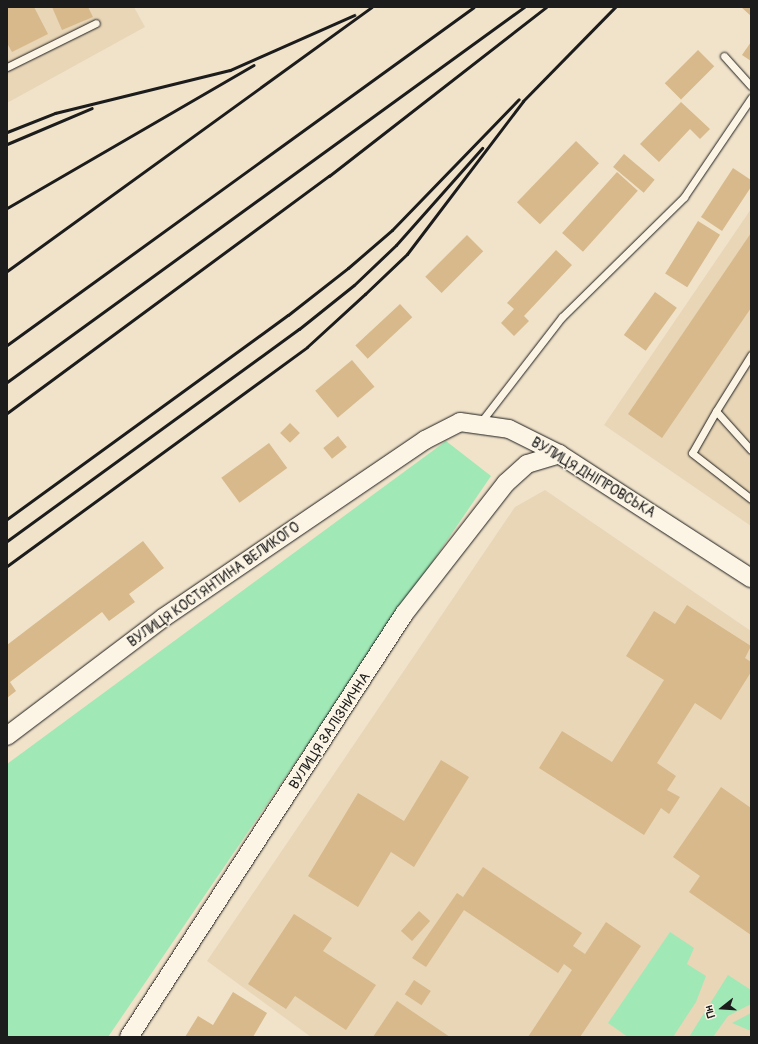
<!DOCTYPE html>
<html>
<head>
<meta charset="utf-8">
<style>
  body { margin:0 }
  #map { position:relative; width:758px; height:1044px; overflow:hidden; background:#f1e3ca; font-family:Pangolin,sans-serif }
  div>[style] { position:absolute }
  .built>* { inset:0; background:#e9d6b7 }
  .green>* { inset:0; background:#a0e8b6 }
  .building>* { inset:0; background:#d7b98b; transform-origin:0 0 }
  .roads { filter:drop-shadow(0 0 1px #1c1c1c) drop-shadow(0 0 1px #1c1c1c) }
  .service>* { height:7px; margin:-3.5px; padding:0 3.5px; transform-origin:3.5px; border-radius:3.5px; background:#fcf5e5 }
  .tertiary>* { height:18px; margin:-9px; padding:0 9px; transform-origin:9px; border-radius:9px; background:#fcf5e5 }
  .rail>* { height:3px; margin:-1.5px; padding:0 1.5px; transform-origin:1.5px; border-radius:1.5px; background:#1c1c1c }
  span { translate:-50% -50%; white-space:nowrap; text-align:center; line-height:1.15; -webkit-text-stroke:3px #fcf5e5; paint-order:stroke }
  .street-label { font-size:14px; color:#1c1c1c }
  .frame { position:absolute; inset:0; border:8px solid #1c1c1c; pointer-events:none }
  .north { position:absolute; left:702px; top:988px; width:40px; height:40px; -webkit-text-stroke:3px #fcf5e5; paint-order:stroke; rotate:253deg; font-size:11px; font-weight:700; line-height:16px; text-align:center; color:#1c1c1c }
  .north::after { content:''; display:block; margin:auto; width:14px; height:18px; background:#1c1c1c; clip-path:polygon(50% 0,100% 100%,50% 72%,0 100%) }
</style>
</head>
<body>
<div id="map">
  <div class="built">
    <div style="clip-path:polygon(7px 7px,134px 7px,145px 27px,7px 103px)"></div>
    <div style="clip-path:polygon(751px 209px,751px 526px,604px 425px)"></div>
    <div style="clip-path:polygon(545px 490px,751px 631px,751px 1037px,311px 1037px,207px 961px,515px 507px)"></div>
  </div>
  <div class="green">
    <div style="clip-path:polygon(446px 441px,491px 476px,108px 1037px,7px 1037px,7px 764px)"></div>
    <div style="clip-path:polygon(670px 932px,694px 948px,687px 964px,706px 976px,696px 1002px,673px 1037px,628px 1037px,608px 1023px)"></div>
    <div style="clip-path:polygon(728px 975px,751px 990px,751px 1004px,728px 1016px,713px 1037px,689px 1037px)"></div>
    <div style="clip-path:polygon(751px 1013px,751px 1031px,732px 1023px)"></div>
  </div>
  <div class="building">
    <div style="clip-path:polygon(7px 7px,34px 7px,48px 34px,12px 52px,7px 43px)"></div>
    <div style="clip-path:polygon(52px 7px,88px 7px,93px 17px,62px 30px)"></div>
    <div style="clip-path:polygon(741px 7px,751px 7px,751px 16px)"></div>
    <div style="clip-path:polygon(751px 42px,751px 61px,742px 55px)"></div>
    <div style="left:698px;top:50px;width:23px;height:47px;rotate:45deg"></div>
    <div style="clip-path:polygon(681px 102px,710px 129px,700px 139px,690px 129px,659px 162px,640px 144px)"></div>
    <div style="left:576px;top:141px;width:32px;height:85px;rotate:44deg"></div>
    <div style="left:624px;top:154px;width:40px;height:17px;rotate:40deg"></div>
    <div style="clip-path:polygon(733px 168px,751px 180px,751px 187px,722px 231px,701px 217px)"></div>
    <div style="left:617px;top:172px;width:28px;height:82px;rotate:42deg"></div>
    <div style="left:698px;top:221px;width:26px;height:62px;rotate:32deg"></div>
    <div style="clip-path:polygon(751px 233px,751px 308px,662px 438px,628px 414px)"></div>
    <div style="left:467px;top:235px;width:23px;height:59px;rotate:45deg"></div>
    <div style="clip-path:polygon(556px 250px,572px 265px,524px 316px,529px 321px,514px 336px,501px 323px,514px 309px,507px 303px)"></div>
    <div style="left:655px;top:292px;width:27px;height:53px;rotate:36deg"></div>
    <div style="left:400px;top:304px;width:18px;height:61px;rotate:47deg"></div>
    <div style="left:352px;top:360px;width:35px;height:48px;rotate:50deg"></div>
    <div style="left:290px;top:423px;width:14px;height:14px;rotate:45deg"></div>
    <div style="left:338px;top:436px;width:14px;height:19px;rotate:51deg"></div>
    <div style="left:269px;top:443px;width:31px;height:59px;rotate:54deg"></div>
    <div style="clip-path:polygon(143px 541px,164px 568px,129px 594px,135px 602px,109px 621px,102px 612px,10px 682px,16px 691px,7px 698px,7px 645px)"></div>
    <div style="clip-path:polygon(687px 605px,751px 646px,745px 658px,751px 662px,751px 672px,721px 720px,695px 703px,657px 763px,676px 776px,667px 790px,680px 797px,669px 814px,661px 808px,644px 835px,539px 768px,562px 731px,612px 762px,664px 680px,626px 656px,654px 611px,675px 624px)"></div>
    <div style="clip-path:polygon(441px 760px,469px 777px,414px 867px,391px 852px,358px 907px,308px 876px,358px 793px,404px 821px)"></div>
    <div style="clip-path:polygon(721px 787px,751px 808px,751px 935px,689px 892px,700px 876px,673px 857px)"></div>
    <div style="clip-path:polygon(483px 867px,582px 933px,573px 946px,585px 954px,606px 922px,641px 946px,580px 1037px,528px 1037px,572px 970px,564px 964px,558px 973px,464px 910px,426px 967px,412px 958px,457px 893px,463px 897px)"></div>
    <div style="left:419px;top:911px;width:15px;height:27px;rotate:42deg"></div>
    <div style="clip-path:polygon(294px 914px,332px 938px,323px 951px,376px 985px,346px 1030px,295px 996px,286px 1009px,248px 984px)"></div>
    <div style="left:414px;top:980px;width:20px;height:17px;rotate:33deg"></div>
    <div style="clip-path:polygon(233px 992px,267px 1013px,253px 1037px,185px 1037px,198px 1016px,213px 1025px)"></div>
    <div style="clip-path:polygon(397px 1001px,450px 1037px,373px 1037px)"></div>
  </div>
  <div class="roads">
    <div class="service">
      <div style="left:724px;top:56px;width:40px;rotate:48deg"></div>
      <div style="left:7px;top:67px;width:99px;rotate:-26.3deg"></div>
      <div style="left:716px;top:411px;width:66px;rotate:-58deg"></div>
      <div style="left:480px;top:423px;width:134px;rotate:-52.3deg"></div>
      <div style="left:562px;top:317px;width:171px;rotate:-44.5deg"></div>
      <div style="left:684px;top:197px;width:120px;rotate:-55.9deg"></div>
      <div style="left:751px;top:450px;width:52px;rotate:-131.9deg"></div>
      <div style="left:716px;top:411px;width:48px;rotate:119.7deg"></div>
      <div style="left:692px;top:453px;width:75px;rotate:37.9deg"></div>
    </div>
    <div class="tertiary">
      <div style="left:7px;top:736px;width:196px;rotate:-37.1deg"></div>
      <div style="left:163px;top:618px;width:317px;rotate:-34.2deg"></div>
      <div style="left:425px;top:440px;width:39px;rotate:-27deg"></div>
      <div style="left:460px;top:422px;width:49px;rotate:8.1deg"></div>
      <div style="left:509px;top:429px;width:56px;rotate:26.6deg"></div>
      <div style="left:559px;top:454px;width:229px;rotate:32.9deg"></div>
      <div style="left:129px;top:1037px;width:505px;rotate:-56.97deg"></div>
      <div style="left:404px;top:614px;width:166px;rotate:-52.1deg"></div>
      <div style="left:506px;top:483px;width:28px;rotate:-42deg"></div>
      <div style="left:527px;top:464px;width:34px;rotate:-17deg"></div>
    </div>
  </div>
  <div class="rail">
    <div style="left:7px;top:132px;width:52px;rotate:-21.6deg"></div>
    <div style="left:55px;top:113px;width:180px;rotate:-13.8deg"></div>
    <div style="left:230px;top:70px;width:136px;rotate:-23.9deg"></div>
    <div style="left:7px;top:144px;width:92px;rotate:-23deg"></div>
    <div style="left:7px;top:208px;width:285px;rotate:-30.1deg"></div>
    <div style="left:7px;top:271px;width:450px;rotate:-35.9deg"></div>
    <div style="left:7px;top:345px;width:576px;rotate:-35.9deg"></div>
    <div style="left:7px;top:382px;width:639px;rotate:-35.95deg"></div>
    <div style="left:7px;top:413px;width:400px;rotate:-36.4deg"></div>
    <div style="left:329px;top:176px;width:275px;rotate:-37.9deg"></div>
    <div style="left:7px;top:519px;width:347px;rotate:-36deg"></div>
    <div style="left:288px;top:315px;width:76px;rotate:-38.1deg"></div>
    <div style="left:348px;top:268px;width:58px;rotate:-40.8deg"></div>
    <div style="left:392px;top:230px;width:182px;rotate:-45.9deg"></div>
    <div style="left:7px;top:541px;width:361px;rotate:-36deg"></div>
    <div style="left:299px;top:329px;width:70px;rotate:-38.7deg"></div>
    <div style="left:354px;top:285px;width:58px;rotate:-43.6deg"></div>
    <div style="left:396px;top:245px;width:130px;rotate:-48.4deg"></div>
    <div style="left:7px;top:566px;width:371px;rotate:-36.1deg"></div>
    <div style="left:307px;top:347px;width:79px;rotate:-42.4deg"></div>
    <div style="left:365px;top:294px;width:58px;rotate:-43.6deg"></div>
    <div style="left:407px;top:254px;width:192px;rotate:-52.8deg"></div>
    <div style="left:523px;top:101px;width:132px;rotate:-45.6deg"></div>
  </div>
  <div class="street-label">
    <span style="left:593px;top:478px;rotate:31deg">ВУЛИЦЯ ДНІПРОВСЬКА</span>
    <span style="left:214px;top:585px;rotate:-35deg">ВУЛИЦЯ КОСТЯНТИНА ВЕЛИКОГО</span>
    <span style="left:330px;top:731px;rotate:-57deg">ВУЛИЦЯ ЗАЛІЗНИЧНА</span>
  </div>
  <div class="frame"></div>
  <div class="north">Пн</div>
</div>
</body>
</html>
